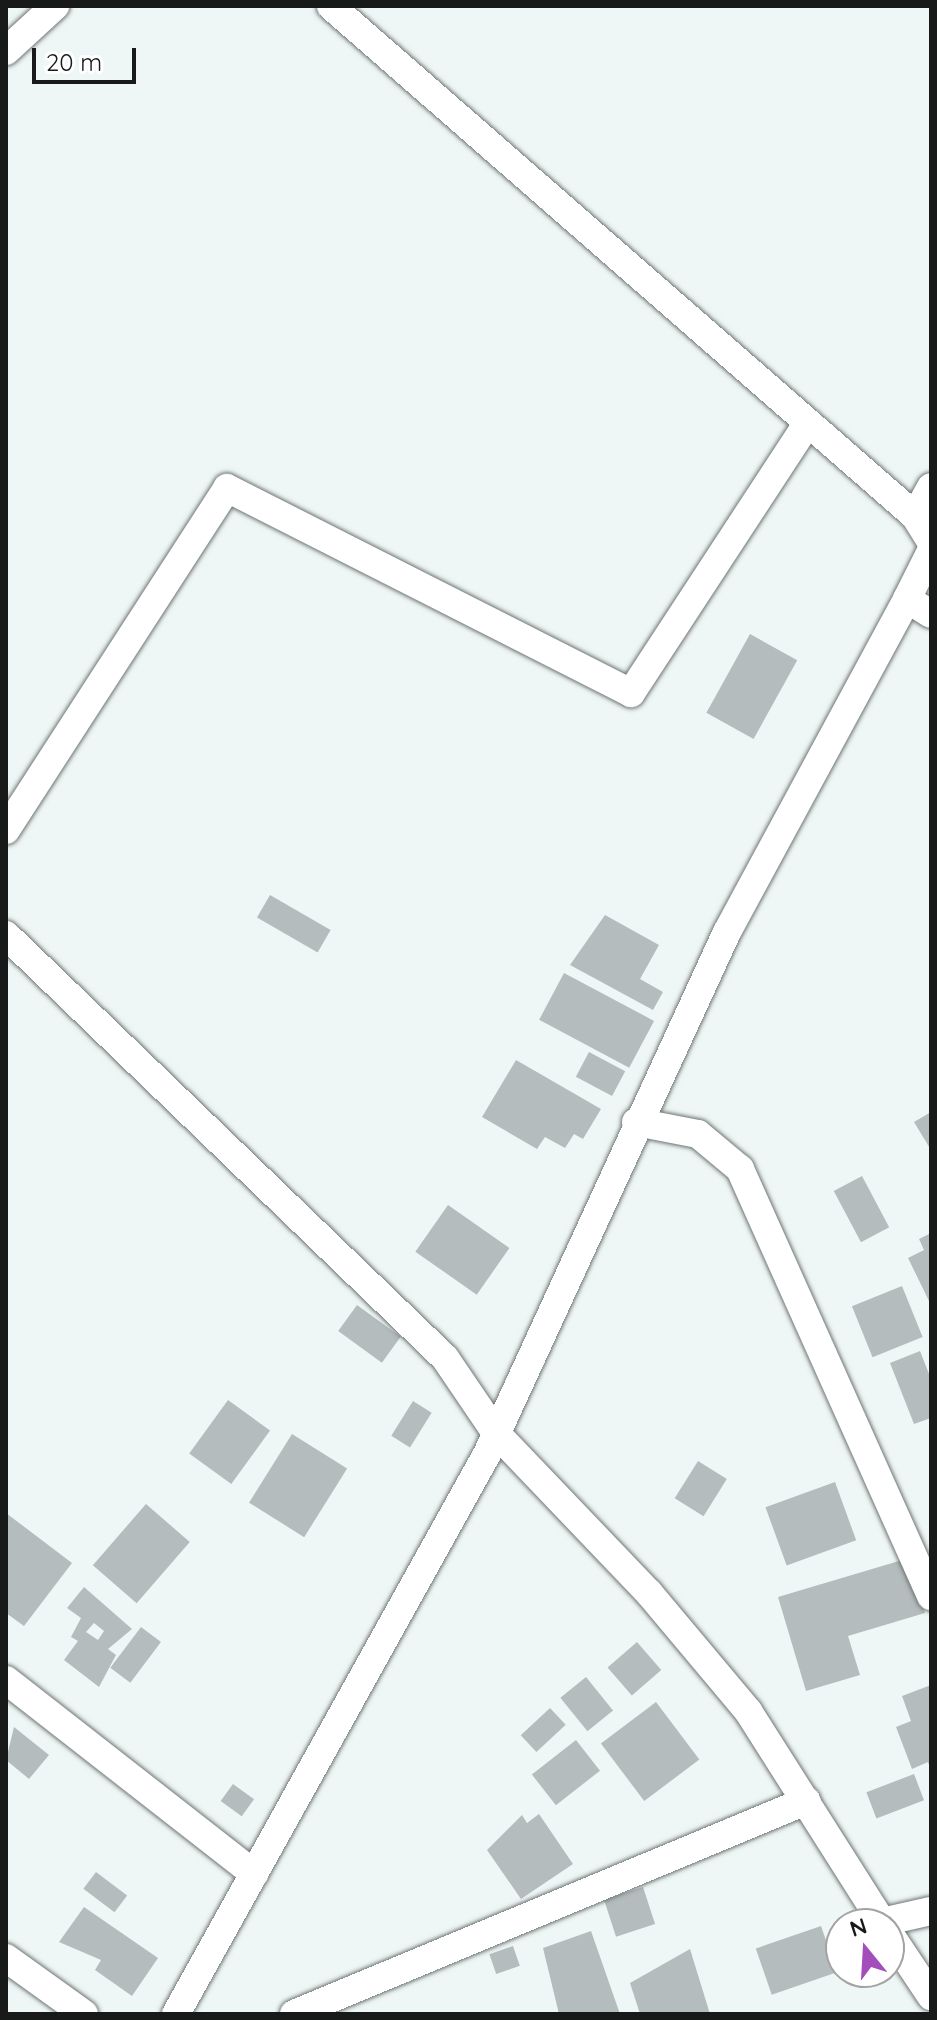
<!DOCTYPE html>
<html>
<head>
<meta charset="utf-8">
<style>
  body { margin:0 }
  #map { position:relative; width:937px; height:2020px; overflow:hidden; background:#eff7f6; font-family:Quicksand,sans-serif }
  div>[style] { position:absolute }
  .building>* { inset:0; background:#b5bcbe; transform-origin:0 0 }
  .roads { filter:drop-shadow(0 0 2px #6e7574) drop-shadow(0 0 2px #6e7574) }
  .street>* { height:28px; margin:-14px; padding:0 14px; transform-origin:14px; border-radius:14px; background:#fff }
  span { translate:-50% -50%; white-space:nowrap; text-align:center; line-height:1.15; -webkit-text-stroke:8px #fff; paint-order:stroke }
  .frame { position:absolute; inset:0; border:8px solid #181a1a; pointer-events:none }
  .north { position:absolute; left:825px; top:1908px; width:80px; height:80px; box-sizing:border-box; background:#fff; border:2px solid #a3a3a3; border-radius:50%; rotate:342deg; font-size:22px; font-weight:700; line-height:32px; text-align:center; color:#181a1a }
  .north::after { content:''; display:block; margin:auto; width:28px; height:36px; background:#a44ebb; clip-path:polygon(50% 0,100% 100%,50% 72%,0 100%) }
  .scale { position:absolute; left:32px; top:48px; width:104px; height:36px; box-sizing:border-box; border:4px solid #181a1a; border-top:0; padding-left:10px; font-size:24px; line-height:28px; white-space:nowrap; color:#181a1a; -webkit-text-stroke:6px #fff; paint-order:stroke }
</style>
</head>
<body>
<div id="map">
  <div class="building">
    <div style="left:750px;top:634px;width:54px;height:90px;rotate:29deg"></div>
    <div style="left:270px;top:895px;width:70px;height:26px;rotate:30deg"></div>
    <div style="clip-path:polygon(605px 915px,659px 945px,640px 979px,663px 992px,653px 1010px,570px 965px)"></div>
    <div style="left:564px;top:973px;width:102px;height:53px;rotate:28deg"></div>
    <div style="left:589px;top:1052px;width:41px;height:28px;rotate:28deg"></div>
    <div style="clip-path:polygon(516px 1060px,601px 1109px,583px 1139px,574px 1134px,565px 1148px,545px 1137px,537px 1149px,482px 1117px)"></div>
    <div style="clip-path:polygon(931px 1112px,931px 1150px,914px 1122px)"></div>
    <div style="left:862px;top:1176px;width:58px;height:32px;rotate:62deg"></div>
    <div style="left:448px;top:1205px;width:75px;height:57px;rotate:35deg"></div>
    <div style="clip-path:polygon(931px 1233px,931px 1305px,908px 1258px,924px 1250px,919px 1239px)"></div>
    <div style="left:902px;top:1286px;width:55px;height:54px;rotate:68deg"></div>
    <div style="left:357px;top:1305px;width:54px;height:32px;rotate:36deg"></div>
    <div style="clip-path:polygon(920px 1351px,931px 1379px,931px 1418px,914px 1424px,890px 1363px)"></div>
    <div style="left:228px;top:1400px;width:52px;height:66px;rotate:36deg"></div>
    <div style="left:413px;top:1401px;width:22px;height:41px;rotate:32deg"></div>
    <div style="left:292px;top:1434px;width:65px;height:81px;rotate:32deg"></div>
    <div style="left:698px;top:1461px;width:34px;height:44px;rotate:32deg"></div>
    <div style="left:835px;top:1482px;width:62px;height:74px;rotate:70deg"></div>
    <div style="left:146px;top:1504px;width:58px;height:81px;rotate:41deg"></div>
    <div style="clip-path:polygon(6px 1513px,72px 1563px,24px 1626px,6px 1613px)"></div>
    <div style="clip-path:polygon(909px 1558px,925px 1613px,848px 1636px,860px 1675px,806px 1691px,778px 1597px)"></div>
    <div style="clip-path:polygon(evenodd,84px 1587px,132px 1629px,108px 1649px,116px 1655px,99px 1687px,64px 1660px,78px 1641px,71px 1637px,81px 1618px,67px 1608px,84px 1587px,94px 1623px,104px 1631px,98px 1640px,86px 1632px,94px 1623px)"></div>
    <div style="left:141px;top:1627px;width:25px;height:51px;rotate:37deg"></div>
    <div style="left:637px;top:1642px;width:37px;height:39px;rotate:49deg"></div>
    <div style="left:586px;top:1677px;width:43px;height:33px;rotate:51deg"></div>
    <div style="clip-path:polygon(931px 1685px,931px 1770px,928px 1762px,912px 1769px,896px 1727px,911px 1721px,902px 1696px)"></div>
    <div style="left:656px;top:1702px;width:72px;height:69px;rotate:53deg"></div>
    <div style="left:550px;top:1708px;width:23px;height:40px;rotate:47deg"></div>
    <div style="clip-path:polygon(14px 1727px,49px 1755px,29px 1779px,6px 1760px)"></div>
    <div style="left:576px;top:1740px;width:39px;height:56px;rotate:52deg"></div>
    <div style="left:914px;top:1774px;width:28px;height:51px;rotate:69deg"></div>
    <div style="left:233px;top:1784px;width:26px;height:21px;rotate:36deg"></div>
    <div style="clip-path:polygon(539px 1814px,573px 1864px,521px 1899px,487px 1850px,522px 1815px,527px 1823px)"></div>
    <div style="left:96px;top:1872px;width:39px;height:21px;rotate:37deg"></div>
    <div style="left:643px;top:1887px;width:39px;height:41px;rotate:72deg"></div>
    <div style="clip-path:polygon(84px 1907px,158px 1958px,132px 1996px,95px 1970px,101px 1960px,59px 1942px)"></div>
    <div style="left:821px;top:1926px;width:49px;height:69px;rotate:71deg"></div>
    <div style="clip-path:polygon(591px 1931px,620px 2014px,559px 2014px,543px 1948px)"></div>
    <div style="left:513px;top:1946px;width:21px;height:25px;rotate:71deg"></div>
    <div style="clip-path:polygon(690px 1949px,710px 2014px,640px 2014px,630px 1983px)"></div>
  </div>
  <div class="roads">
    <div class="street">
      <div style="left:331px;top:6px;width:775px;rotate:41.13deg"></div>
      <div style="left:915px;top:516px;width:31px;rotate:58deg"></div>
      <div style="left:6px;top:51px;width:67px;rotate:-42.6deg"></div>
      <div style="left:915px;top:516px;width:33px;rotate:-61deg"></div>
      <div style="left:931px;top:551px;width:54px;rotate:116.6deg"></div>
      <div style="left:907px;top:599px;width:28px;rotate:32deg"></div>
      <div style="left:6px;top:830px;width:407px;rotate:-57.1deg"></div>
      <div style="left:227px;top:488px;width:453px;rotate:26.9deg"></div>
      <div style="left:631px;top:693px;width:323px;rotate:-56.8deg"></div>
      <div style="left:6px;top:935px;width:610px;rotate:43.94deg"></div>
      <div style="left:445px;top:1358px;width:91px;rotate:55.8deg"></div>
      <div style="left:496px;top:1433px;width:221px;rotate:46.3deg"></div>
      <div style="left:649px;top:1593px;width:154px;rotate:50deg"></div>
      <div style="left:748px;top:1711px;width:252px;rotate:57.6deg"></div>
      <div style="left:636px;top:1122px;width:63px;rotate:11deg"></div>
      <div style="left:698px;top:1134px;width:55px;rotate:39.8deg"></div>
      <div style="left:740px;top:1169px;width:468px;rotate:65.9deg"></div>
      <div style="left:6px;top:1680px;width:315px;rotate:38deg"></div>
      <div style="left:882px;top:1922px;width:50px;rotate:-12.7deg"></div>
      <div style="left:889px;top:1933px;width:76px;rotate:56.3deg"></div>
      <div style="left:6px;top:1958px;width:96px;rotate:35.7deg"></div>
      <div style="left:176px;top:2014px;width:643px;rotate:-60.96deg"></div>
      <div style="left:488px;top:1452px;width:572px;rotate:-65.32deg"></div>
      <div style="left:727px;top:932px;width:379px;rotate:-61.6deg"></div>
      <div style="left:294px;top:2014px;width:555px;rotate:-22.59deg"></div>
    </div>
  </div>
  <div class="frame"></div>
  <div class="north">N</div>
  <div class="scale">20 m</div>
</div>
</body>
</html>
